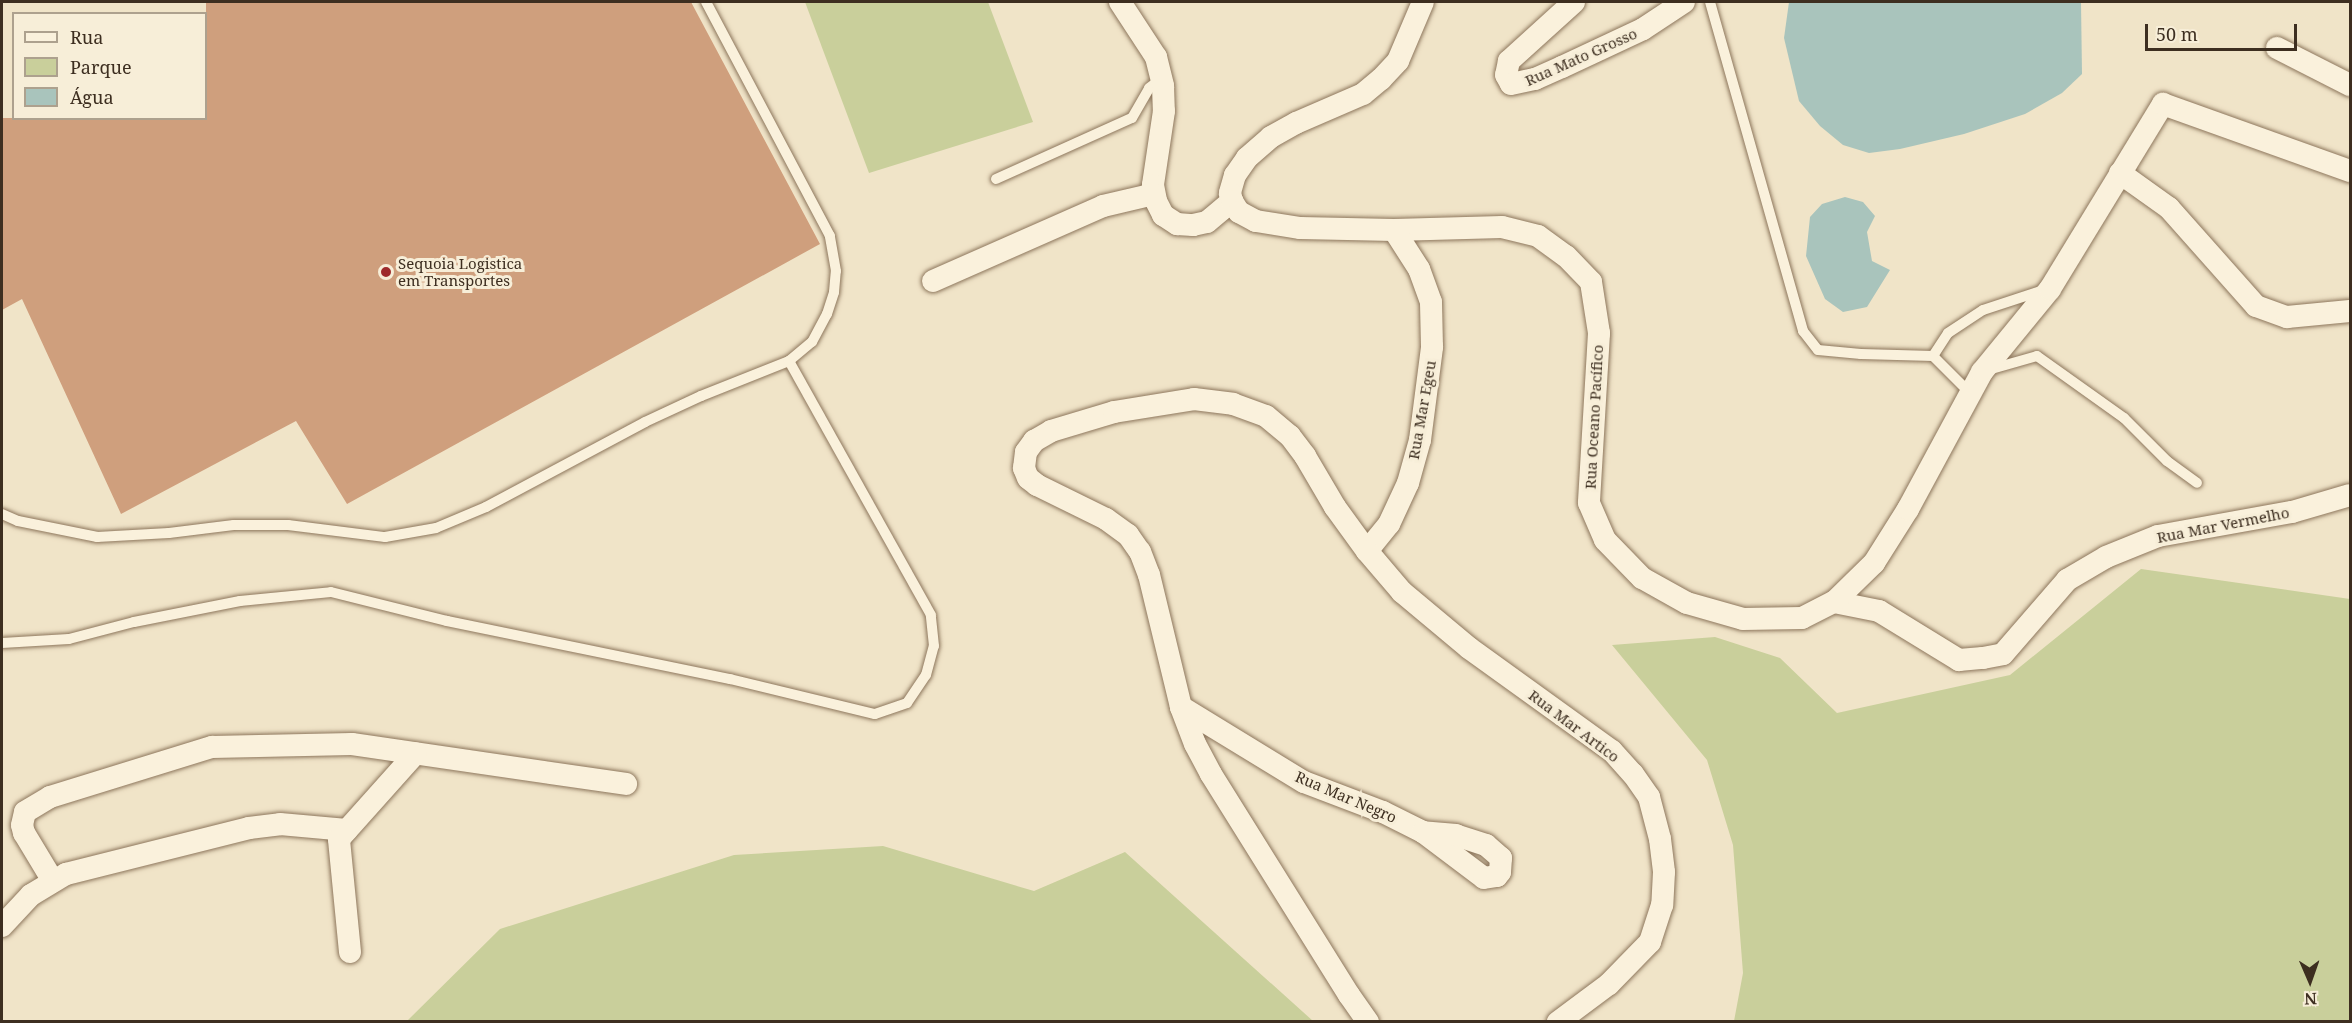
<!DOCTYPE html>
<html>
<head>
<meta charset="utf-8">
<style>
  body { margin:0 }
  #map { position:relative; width:2352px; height:1023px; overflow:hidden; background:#f0e4c8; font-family:"Noto Serif",serif }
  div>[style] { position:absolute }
  .green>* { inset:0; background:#c9cf9b }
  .water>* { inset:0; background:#a9c4bc }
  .building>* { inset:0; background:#cf9f7d }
  .roads { filter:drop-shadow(0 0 2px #8d765c) drop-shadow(0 0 2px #8d765c) }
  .service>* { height:10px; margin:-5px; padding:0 5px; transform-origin:5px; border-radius:5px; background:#faf1dc }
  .minor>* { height:22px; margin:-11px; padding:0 11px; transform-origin:11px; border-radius:11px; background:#faf1dc }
  .dots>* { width:16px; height:16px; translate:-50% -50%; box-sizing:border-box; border:3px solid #f7eed8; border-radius:50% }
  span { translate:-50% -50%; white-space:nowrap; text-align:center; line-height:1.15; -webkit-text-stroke:6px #f7eed8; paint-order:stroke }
  .street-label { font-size:15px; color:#3d2e20 }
  .poi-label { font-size:15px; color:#3d2e20 }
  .left { translate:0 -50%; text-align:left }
  .frame { position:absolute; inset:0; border:3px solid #3d2e20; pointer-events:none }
  .legend { position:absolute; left:12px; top:12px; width:195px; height:108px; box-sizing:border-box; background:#f7eed8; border:2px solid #ada18e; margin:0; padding:8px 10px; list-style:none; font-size:18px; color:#3d2e20 }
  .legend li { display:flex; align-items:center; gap:12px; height:30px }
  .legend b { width:30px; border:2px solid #ada18e }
  .north { position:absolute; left:2280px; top:951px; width:60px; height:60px; -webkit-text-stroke:4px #f7eed8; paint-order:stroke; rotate:178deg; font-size:16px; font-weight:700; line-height:24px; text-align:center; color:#3d2e20 }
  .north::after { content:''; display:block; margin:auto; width:21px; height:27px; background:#3d2e20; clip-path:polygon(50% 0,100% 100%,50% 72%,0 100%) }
  .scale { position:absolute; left:2145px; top:24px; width:152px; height:27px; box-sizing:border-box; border:3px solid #3d2e20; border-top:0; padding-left:8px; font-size:18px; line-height:21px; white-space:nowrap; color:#3d2e20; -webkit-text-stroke:4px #f7eed8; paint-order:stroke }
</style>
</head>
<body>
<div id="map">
  <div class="green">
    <div style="clip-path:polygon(805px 2px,988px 2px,1033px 122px,869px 173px)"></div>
    <div style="clip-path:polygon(2141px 569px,2350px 599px,2350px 1021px,1734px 1021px,1743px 973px,1733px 845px,1707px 760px,1612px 645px,1715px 637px,1780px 658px,1837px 713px,2010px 675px)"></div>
    <div style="clip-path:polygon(883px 846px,1034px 891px,1125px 852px,1313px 1021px,407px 1021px,500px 929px,734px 855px)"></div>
  </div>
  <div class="water">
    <div style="clip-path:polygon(1789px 2px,2081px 2px,2082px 74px,2062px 93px,2025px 114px,1964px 134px,1900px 149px,1869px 153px,1843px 145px,1820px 126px,1799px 101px,1784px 38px)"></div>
    <div style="clip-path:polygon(1845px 197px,1863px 202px,1875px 216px,1867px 232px,1872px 261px,1890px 270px,1867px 307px,1843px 312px,1825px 299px,1806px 256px,1810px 217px,1822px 204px)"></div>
  </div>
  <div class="building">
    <div style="clip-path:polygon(206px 2px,691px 2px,820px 244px,347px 504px,296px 421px,121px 514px,22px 299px,2px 310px,2px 118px,206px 118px)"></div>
  </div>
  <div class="roads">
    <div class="service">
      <div style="left:1710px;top:2px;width:342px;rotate:74.2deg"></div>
      <div style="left:1803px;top:331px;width:24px;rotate:52deg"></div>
      <div style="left:1818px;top:350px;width:43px;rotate:5.3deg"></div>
      <div style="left:1861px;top:354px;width:72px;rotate:1.6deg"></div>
      <div style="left:996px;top:179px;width:149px;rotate:-24.2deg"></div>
      <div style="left:1132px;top:118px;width:34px;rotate:-60deg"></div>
      <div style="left:1149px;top:88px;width:15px;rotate:-37deg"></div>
      <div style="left:1988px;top:370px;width:51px;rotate:-15.9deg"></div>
      <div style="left:2037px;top:356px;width:107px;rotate:35.5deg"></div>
      <div style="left:2124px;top:418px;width:61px;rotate:45deg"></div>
      <div style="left:2167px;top:461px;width:37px;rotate:36deg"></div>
      <div style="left:1970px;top:393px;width:52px;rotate:-135deg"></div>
      <div style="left:1933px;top:356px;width:27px;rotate:-57deg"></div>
      <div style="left:1948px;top:333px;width:42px;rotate:-33.3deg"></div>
      <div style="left:1983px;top:310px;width:64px;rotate:-18.2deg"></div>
      <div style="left:2px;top:514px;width:17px;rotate:24deg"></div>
      <div style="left:18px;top:521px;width:81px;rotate:11.4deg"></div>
      <div style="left:97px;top:537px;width:72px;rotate:-3.2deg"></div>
      <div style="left:169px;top:533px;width:65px;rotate:-7deg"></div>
      <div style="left:234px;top:525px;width:54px"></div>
      <div style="left:288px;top:525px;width:98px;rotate:7.1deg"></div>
      <div style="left:385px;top:537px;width:52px;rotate:-10deg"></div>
      <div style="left:436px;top:528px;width:54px;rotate:-22.8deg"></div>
      <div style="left:486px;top:507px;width:180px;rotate:-28.1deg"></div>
      <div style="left:645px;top:422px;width:62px;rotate:-24.9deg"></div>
      <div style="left:701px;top:396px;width:95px;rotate:-21.7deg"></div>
      <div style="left:789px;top:361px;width:30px;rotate:-40deg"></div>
      <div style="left:812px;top:342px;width:32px;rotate:-62deg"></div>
      <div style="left:827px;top:314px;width:23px;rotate:-72deg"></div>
      <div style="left:834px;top:292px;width:21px;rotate:-85deg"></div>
      <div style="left:836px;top:271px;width:36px;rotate:-100deg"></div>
      <div style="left:830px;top:236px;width:265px;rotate:-117.9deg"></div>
      <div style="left:2px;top:643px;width:67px;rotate:-3.4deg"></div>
      <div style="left:69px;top:639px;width:67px;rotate:-14.7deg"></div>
      <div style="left:134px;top:622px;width:108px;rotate:-11.2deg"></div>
      <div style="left:240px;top:601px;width:91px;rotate:-5.6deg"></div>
      <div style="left:331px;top:592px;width:120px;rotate:14deg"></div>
      <div style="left:447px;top:621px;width:289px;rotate:11.6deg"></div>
      <div style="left:730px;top:679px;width:149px;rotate:13.6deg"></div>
      <div style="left:875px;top:714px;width:34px;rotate:-19deg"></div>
      <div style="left:907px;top:703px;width:34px;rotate:-56deg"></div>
      <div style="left:926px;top:675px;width:30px;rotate:-75deg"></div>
      <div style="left:934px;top:646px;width:31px;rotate:-96deg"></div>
      <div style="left:931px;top:615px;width:291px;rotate:-119.2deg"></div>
    </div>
    <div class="minor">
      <div style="left:1120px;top:2px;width:66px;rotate:56.8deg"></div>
      <div style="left:1156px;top:57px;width:30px;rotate:76deg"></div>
      <div style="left:1163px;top:86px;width:25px;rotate:88deg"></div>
      <div style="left:1164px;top:111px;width:75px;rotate:98.5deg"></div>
      <div style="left:1153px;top:185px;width:16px;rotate:79deg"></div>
      <div style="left:1156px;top:201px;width:16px;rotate:63deg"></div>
      <div style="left:1163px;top:215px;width:17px;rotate:33deg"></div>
      <div style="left:1177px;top:224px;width:16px;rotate:4deg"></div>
      <div style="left:1193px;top:225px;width:14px;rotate:-12deg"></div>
      <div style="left:1207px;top:222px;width:33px;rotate:-40deg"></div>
      <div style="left:1423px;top:2px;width:64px;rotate:113deg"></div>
      <div style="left:1398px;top:61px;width:25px;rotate:133deg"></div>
      <div style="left:1381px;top:79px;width:23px;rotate:140deg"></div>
      <div style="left:1363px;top:94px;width:73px;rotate:156.6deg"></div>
      <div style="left:1296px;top:123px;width:29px;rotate:151deg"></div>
      <div style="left:1271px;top:137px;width:32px;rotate:139deg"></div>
      <div style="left:1247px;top:158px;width:21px;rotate:125deg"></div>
      <div style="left:1235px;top:175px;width:19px;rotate:106deg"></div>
      <div style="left:1230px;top:193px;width:8px;rotate:76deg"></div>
      <div style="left:1232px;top:201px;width:13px;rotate:58deg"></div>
      <div style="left:1239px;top:212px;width:19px;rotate:28deg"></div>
      <div style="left:1256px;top:221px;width:45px;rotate:9deg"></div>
      <div style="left:1300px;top:228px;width:94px;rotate:1.2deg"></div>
      <div style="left:1394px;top:230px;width:108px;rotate:-1.6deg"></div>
      <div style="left:1502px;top:227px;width:37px;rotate:14deg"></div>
      <div style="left:1538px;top:236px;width:34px;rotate:36deg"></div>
      <div style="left:1566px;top:256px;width:36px;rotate:46deg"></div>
      <div style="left:1591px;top:282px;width:52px;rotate:81.1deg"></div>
      <div style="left:1599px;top:333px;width:170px;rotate:93.4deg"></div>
      <div style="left:1589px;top:503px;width:40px;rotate:66.6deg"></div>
      <div style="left:1605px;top:540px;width:53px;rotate:45.8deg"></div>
      <div style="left:1642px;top:578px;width:51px;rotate:29.1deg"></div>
      <div style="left:1687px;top:603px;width:58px;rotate:15.9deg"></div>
      <div style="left:1743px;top:619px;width:59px;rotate:-1deg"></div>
      <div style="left:1802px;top:618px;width:36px;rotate:-27deg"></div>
      <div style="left:1834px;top:602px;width:46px;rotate:11.3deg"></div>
      <div style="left:1879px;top:611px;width:94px;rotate:31.5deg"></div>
      <div style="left:1959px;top:660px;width:24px;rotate:-5deg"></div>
      <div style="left:1983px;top:658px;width:20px;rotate:-11deg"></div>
      <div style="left:2003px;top:654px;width:98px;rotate:-49.1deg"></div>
      <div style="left:2067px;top:580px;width:45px;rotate:-30.5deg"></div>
      <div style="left:2106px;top:557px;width:56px;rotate:-22deg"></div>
      <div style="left:2158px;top:536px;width:136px;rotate:-10.2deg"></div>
      <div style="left:2292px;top:512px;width:60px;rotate:-16.3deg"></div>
      <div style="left:1574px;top:2px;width:88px;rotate:137.8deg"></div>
      <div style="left:1509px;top:61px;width:14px;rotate:102deg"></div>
      <div style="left:1506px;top:75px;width:10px;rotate:61deg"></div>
      <div style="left:1511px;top:84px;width:25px;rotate:-12deg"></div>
      <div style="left:1535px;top:79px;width:30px;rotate:-24deg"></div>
      <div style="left:1562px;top:67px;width:89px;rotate:-25.1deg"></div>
      <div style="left:1643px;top:29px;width:49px;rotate:-33.4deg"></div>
      <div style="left:2277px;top:48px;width:82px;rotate:26.9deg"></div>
      <div style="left:2120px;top:173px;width:60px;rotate:35.5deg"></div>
      <div style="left:2169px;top:208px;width:131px;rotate:48.4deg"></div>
      <div style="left:2256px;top:306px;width:33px;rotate:20deg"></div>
      <div style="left:2287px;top:317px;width:63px;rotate:-5.4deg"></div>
      <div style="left:933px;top:281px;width:186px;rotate:-23.8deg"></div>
      <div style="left:1103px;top:206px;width:52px;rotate:-13.2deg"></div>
      <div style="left:1367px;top:551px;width:35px;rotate:-51deg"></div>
      <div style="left:1389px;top:524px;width:45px;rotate:-65.1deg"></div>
      <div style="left:1408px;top:483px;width:45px;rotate:-74.4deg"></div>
      <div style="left:1420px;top:440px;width:94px;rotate:-82.6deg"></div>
      <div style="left:1432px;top:347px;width:45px;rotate:-91.3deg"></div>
      <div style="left:1431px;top:302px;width:35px;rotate:-110deg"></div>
      <div style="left:1419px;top:269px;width:46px;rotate:-122.7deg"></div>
      <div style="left:1834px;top:602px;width:56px;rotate:-44.3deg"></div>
      <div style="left:1874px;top:563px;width:64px;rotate:-57.8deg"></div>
      <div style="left:1908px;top:509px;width:156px;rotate:-61.6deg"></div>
      <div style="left:1982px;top:372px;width:107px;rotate:-50.7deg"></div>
      <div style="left:2050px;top:289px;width:217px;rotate:-58.6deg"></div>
      <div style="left:2163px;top:104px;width:199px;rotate:19.7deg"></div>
      <div style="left:1181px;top:707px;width:144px;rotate:31.4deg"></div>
      <div style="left:1304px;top:782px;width:85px;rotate:20.8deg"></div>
      <div style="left:1383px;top:812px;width:45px;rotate:26.6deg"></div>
      <div style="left:1423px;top:832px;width:76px;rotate:37deg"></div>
      <div style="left:1484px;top:878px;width:13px;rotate:-9deg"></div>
      <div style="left:1497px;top:876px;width:5px;rotate:-53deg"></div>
      <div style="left:1500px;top:872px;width:14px;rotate:-86deg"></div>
      <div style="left:1501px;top:858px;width:20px;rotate:-139deg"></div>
      <div style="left:1486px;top:845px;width:32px;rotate:-162deg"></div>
      <div style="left:1456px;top:835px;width:33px;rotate:-175deg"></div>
      <div style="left:53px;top:881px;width:56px;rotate:-121.1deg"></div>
      <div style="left:24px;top:833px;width:8px;rotate:-104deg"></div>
      <div style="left:22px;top:825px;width:13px;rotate:-77deg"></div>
      <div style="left:25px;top:812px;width:29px;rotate:-31deg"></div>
      <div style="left:50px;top:797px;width:170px;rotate:-17.2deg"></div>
      <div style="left:212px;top:747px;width:140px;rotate:-1.2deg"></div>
      <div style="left:352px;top:744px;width:277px;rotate:8.3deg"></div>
      <div style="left:2px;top:926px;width:42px;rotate:-46.9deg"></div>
      <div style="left:31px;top:895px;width:41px;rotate:-31deg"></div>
      <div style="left:66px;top:874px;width:189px;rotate:-14.1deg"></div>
      <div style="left:249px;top:828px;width:31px;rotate:-7deg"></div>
      <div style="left:280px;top:824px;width:67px;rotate:5.1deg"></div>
      <div style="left:350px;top:952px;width:114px;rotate:-95.6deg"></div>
      <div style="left:339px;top:839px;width:115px;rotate:-48.2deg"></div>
      <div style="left:1368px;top:1022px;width:33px;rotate:-125deg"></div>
      <div style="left:1349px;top:995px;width:261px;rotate:-122deg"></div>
      <div style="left:1211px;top:774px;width:34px;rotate:-118deg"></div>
      <div style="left:1195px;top:744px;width:40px;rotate:-111deg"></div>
      <div style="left:1181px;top:707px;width:136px;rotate:-103.6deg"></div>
      <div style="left:1149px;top:575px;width:25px;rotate:-111deg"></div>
      <div style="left:1140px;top:552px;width:21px;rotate:-125deg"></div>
      <div style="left:1128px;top:535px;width:27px;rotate:-144deg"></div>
      <div style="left:1106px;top:519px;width:77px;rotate:-153.8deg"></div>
      <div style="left:1037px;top:485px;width:11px;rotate:-142deg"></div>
      <div style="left:1028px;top:478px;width:11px;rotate:-112deg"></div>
      <div style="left:1024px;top:468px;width:16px;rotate:-83deg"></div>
      <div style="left:1026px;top:452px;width:14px;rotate:-54deg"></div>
      <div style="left:1034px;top:441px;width:20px;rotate:-30deg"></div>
      <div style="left:1051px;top:431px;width:66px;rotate:-16.8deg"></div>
      <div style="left:1114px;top:412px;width:81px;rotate:-9.2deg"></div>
      <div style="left:1194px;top:399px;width:39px;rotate:7deg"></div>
      <div style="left:1233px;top:404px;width:35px;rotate:20deg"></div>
      <div style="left:1266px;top:416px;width:31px;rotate:40deg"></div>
      <div style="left:1290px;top:436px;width:25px;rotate:53deg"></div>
      <div style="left:1305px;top:456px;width:59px;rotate:59.5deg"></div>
      <div style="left:1335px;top:507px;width:54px;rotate:54deg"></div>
      <div style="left:1367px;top:551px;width:54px;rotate:49.5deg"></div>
      <div style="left:1402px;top:592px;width:87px;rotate:39.9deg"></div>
      <div style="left:1469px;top:648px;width:176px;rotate:35.8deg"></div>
      <div style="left:1612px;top:751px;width:31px;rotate:48deg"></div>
      <div style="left:1633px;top:774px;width:28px;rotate:55deg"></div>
      <div style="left:1649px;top:797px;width:43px;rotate:75.3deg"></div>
      <div style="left:1660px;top:839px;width:33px;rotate:83deg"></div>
      <div style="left:1664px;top:872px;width:33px;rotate:93deg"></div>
      <div style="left:1662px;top:905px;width:39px;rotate:108deg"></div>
      <div style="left:1650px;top:942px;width:59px;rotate:134.3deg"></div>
      <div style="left:1609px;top:984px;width:64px;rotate:143.3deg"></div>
    </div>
  </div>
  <div class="dots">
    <div style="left:386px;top:272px;background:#9e2a2b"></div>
  </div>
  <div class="street-label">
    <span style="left:1581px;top:57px;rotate:-24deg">Rua Mato Grosso</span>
    <span style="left:1422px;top:410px;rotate:-80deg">Rua Mar Egeu</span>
    <span style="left:1594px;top:417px;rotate:-87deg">Rua Oceano Pacífico</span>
    <span style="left:2223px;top:525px;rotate:-11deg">Rua Mar Vermelho</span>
    <span style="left:1574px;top:726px;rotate:37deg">Rua Mar Artico</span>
    <span style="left:1346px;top:797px;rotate:23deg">Rua Mar Negro</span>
  </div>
  <div class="poi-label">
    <span class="left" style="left:398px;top:272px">Sequoia Logistica<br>em Transportes</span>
  </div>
  <div class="frame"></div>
  <ul class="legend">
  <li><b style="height:8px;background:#faf1dc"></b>Rua</li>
  <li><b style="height:16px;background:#c9cf9b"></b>Parque</li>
  <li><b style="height:16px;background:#a9c4bc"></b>Água</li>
  </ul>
  <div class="north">N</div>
  <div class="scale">50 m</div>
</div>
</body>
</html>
